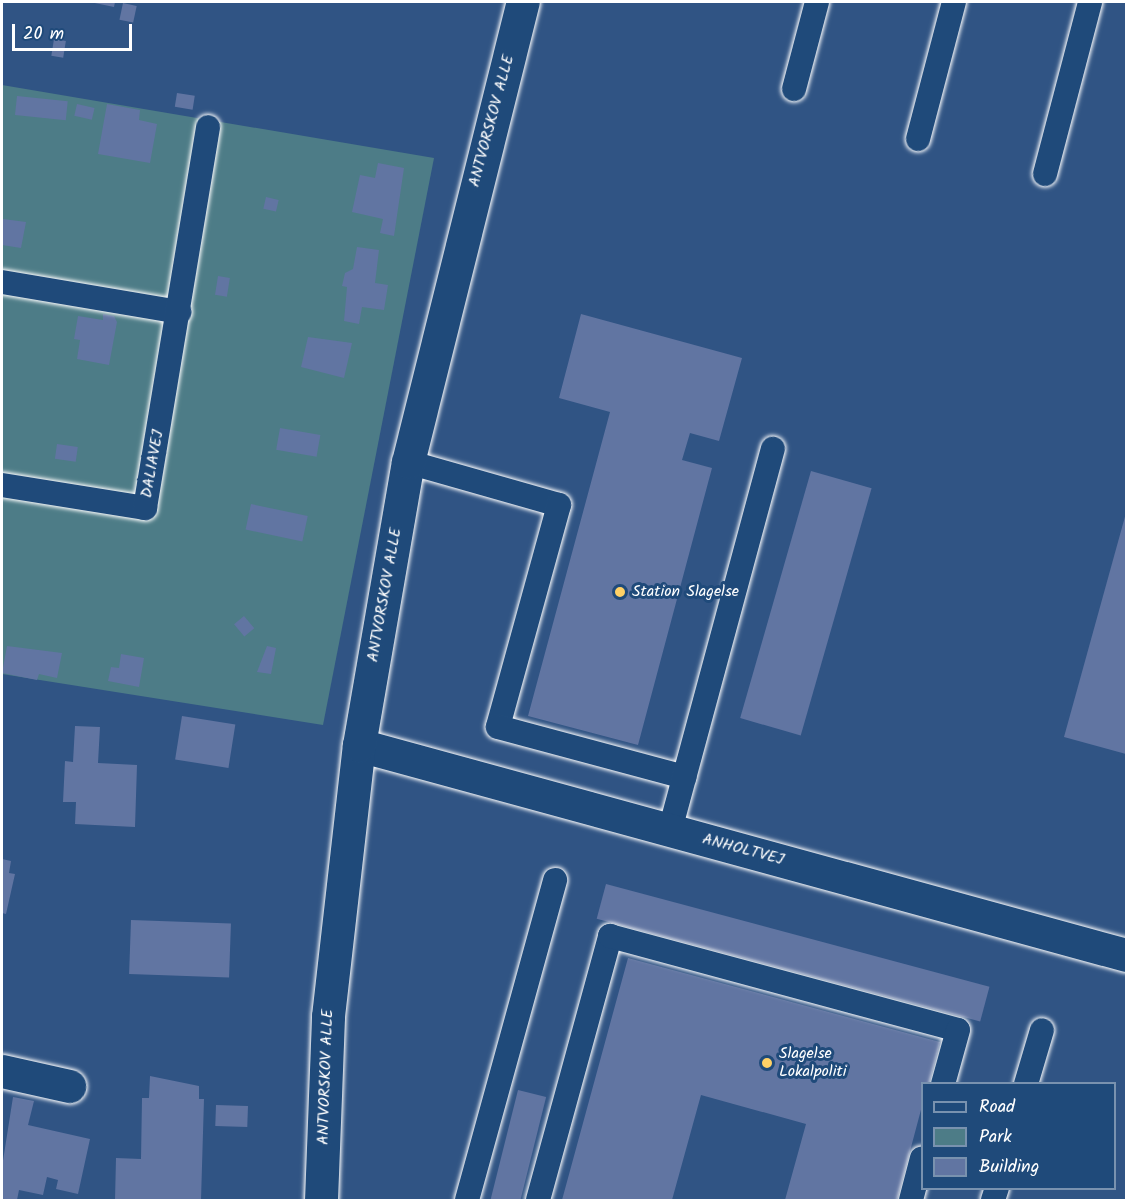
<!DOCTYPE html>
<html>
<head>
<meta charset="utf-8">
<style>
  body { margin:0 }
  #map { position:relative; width:1128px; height:1202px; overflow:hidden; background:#305484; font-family:Kalam,sans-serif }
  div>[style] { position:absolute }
  .green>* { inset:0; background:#4d7c87 }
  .building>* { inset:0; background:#6175a2; transform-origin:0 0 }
  .roads { filter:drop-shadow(0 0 2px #fff) drop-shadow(0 0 2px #fff) }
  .service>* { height:24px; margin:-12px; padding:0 12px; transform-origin:12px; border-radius:12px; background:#1f4a7a }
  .minor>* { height:33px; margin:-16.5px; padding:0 16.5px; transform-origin:16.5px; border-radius:16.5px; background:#1f4a7a }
  .tertiary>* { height:33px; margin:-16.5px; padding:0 16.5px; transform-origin:16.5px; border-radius:16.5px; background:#1f4a7a }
  .dots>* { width:16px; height:16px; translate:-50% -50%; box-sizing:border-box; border:3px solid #1f4a7a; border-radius:50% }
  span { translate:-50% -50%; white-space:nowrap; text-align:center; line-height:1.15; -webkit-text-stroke:6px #1f4a7a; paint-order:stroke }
  .street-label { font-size:16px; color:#fff }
  .poi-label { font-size:16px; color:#fff }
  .left { translate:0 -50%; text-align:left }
  .frame { position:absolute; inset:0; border:3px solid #fff; pointer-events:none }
  .legend { position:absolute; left:921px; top:1082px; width:195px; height:108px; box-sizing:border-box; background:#1f4a7a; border:2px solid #7992af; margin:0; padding:8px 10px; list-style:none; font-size:18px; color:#fff }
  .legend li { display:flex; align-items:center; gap:12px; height:30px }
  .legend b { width:30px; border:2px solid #7992af }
  .scale { position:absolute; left:12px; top:24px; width:120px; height:27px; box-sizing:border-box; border:3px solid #fff; border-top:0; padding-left:8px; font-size:18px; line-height:21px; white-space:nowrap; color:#fff; -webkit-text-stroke:4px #1f4a7a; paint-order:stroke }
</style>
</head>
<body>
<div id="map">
  <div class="green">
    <div style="clip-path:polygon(2px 85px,434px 158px,323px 725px,2px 674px)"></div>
  </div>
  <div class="building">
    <div style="clip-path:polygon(90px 2px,115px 2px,114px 7px)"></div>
    <div style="left:123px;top:3px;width:14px;height:17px;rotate:12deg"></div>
    <div style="left:54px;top:39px;width:12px;height:17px;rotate:9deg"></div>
    <div style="left:177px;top:93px;width:18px;height:14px;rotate:9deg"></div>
    <div style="left:17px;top:96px;width:51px;height:19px;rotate:6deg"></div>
    <div style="left:77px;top:104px;width:18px;height:12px;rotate:13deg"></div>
    <div style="clip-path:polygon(107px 104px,140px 110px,139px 120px,157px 124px,150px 163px,98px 154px)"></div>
    <div style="clip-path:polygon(378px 163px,404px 168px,394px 236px,380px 233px,383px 219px,352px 212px,360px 175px,375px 178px)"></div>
    <div style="left:266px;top:197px;width:13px;height:12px;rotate:13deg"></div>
    <div style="clip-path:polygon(3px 219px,26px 222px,21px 248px,2px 245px)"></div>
    <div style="clip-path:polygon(357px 247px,379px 250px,375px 283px,388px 285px,384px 310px,362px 307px,359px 324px,344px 321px,347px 287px,342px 286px,345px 273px,353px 269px)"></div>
    <div style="left:218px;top:276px;width:12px;height:19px;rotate:9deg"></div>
    <div style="clip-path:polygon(103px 314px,114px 316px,117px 322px,109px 365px,77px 359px,80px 340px,74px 339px,78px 316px,103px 320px)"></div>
    <div style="clip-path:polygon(581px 314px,742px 358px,719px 441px,690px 433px,682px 460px,712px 468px,638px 745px,528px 716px,610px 412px,559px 398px)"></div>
    <div style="clip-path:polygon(308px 337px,352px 343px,344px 378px,301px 367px)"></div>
    <div style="left:280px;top:428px;width:41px;height:22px;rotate:10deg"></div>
    <div style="left:57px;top:444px;width:21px;height:15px;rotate:8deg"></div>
    <div style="left:811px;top:471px;width:63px;height:257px;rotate:16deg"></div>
    <div style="left:251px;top:504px;width:58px;height:26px;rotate:12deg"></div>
    <div style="clip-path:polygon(1126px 513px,1126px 754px,1064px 737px)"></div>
    <div style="left:244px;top:616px;width:16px;height:13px;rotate:50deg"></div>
    <div style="clip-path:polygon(7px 646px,62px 653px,57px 678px,39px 674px,37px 680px,2px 673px)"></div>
    <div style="clip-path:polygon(267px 646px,276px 648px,271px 674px,257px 672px)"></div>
    <div style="clip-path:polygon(121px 654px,144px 658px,139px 687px,108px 681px,111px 667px,119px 668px)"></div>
    <div style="left:182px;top:716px;width:54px;height:44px;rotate:9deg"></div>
    <div style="clip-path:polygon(75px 726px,100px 727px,98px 763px,137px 765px,135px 827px,75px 824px,76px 802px,63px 802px,65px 761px,73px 762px)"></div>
    <div style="clip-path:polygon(2px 859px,11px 861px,9px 873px,15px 874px,6px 914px,2px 913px)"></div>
    <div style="left:606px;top:884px;width:397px;height:36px;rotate:15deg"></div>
    <div style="left:131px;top:920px;width:100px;height:54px;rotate:2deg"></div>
    <div style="clip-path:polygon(628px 958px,940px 1042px,929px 1084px,922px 1084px,922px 1106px,897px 1200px,785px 1200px,806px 1124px,701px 1095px,672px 1200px,562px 1200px)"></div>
    <div style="clip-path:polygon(150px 1076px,199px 1086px,199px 1099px,204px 1099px,201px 1200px,115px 1200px,116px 1158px,141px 1159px,142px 1098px,149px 1098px)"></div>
    <div style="left:518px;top:1090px;width:29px;height:114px;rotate:14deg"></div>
    <div style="clip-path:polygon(13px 1097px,34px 1101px,28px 1125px,90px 1139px,78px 1194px,56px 1189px,58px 1180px,47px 1177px,43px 1195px,19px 1190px,17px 1200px,2px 1200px,2px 1167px)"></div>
    <div style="left:216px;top:1105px;width:32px;height:21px;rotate:2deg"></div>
  </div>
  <div class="roads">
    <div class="service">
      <div style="left:794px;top:89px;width:90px;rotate:-75.2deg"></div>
      <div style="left:918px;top:139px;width:142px;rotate:-75.3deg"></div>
      <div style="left:1045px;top:174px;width:178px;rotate:-75.3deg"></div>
      <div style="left:2px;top:282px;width:180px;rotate:9.6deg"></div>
      <div style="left:408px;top:462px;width:157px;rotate:15.9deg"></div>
      <div style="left:559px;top:505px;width:230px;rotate:105.4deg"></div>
      <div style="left:498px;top:727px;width:193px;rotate:15deg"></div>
      <div style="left:2px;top:485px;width:145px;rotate:9.1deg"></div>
      <div style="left:145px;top:508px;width:386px;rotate:-80.6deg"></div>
      <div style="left:670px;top:830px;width:395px;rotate:-74.9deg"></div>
      <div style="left:1026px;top:1084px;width:56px;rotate:-73.5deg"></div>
      <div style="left:467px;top:1200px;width:332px;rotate:-74.6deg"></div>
      <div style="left:538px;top:1200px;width:274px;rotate:-74.7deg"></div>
      <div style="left:610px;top:936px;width:360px;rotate:15.1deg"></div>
      <div style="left:958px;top:1030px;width:56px;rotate:105.5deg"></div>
      <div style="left:911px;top:1200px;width:43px;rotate:-75.3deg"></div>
      <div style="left:993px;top:1200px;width:13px;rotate:-72deg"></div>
    </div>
    <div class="minor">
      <div style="left:359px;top:745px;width:795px;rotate:15.31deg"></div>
      <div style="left:2px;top:1071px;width:69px;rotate:12.6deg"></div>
    </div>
    <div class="tertiary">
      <div style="left:321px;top:1200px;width:184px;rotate:-87.8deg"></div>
      <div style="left:328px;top:1016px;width:273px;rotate:-83.5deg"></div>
      <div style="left:359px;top:745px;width:287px;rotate:-80.2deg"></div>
      <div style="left:408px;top:462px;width:474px;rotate:-76deg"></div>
    </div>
  </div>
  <div class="dots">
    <div style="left:620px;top:592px;background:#ffd166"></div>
    <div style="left:767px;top:1063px;background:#ffd166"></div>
  </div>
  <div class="street-label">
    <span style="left:492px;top:121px;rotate:-75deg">ANTVORSKOV ALLE</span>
    <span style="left:153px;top:464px;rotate:-80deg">DALIAVEJ</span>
    <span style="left:385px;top:595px;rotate:-80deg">ANTVORSKOV ALLE</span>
    <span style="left:743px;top:850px;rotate:15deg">ANHOLTVEJ</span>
    <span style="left:326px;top:1077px;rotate:-88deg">ANTVORSKOV ALLE</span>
  </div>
  <div class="poi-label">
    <span class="left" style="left:632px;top:592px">Station Slagelse</span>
    <span class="left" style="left:779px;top:1063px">Slagelse<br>Lokalpoliti</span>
  </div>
  <div class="frame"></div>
  <ul class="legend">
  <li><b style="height:8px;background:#1f4a7a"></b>Road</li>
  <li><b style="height:16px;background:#4d7c87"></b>Park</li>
  <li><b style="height:16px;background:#6175a2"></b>Building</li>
  </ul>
  <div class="scale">20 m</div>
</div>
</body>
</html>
